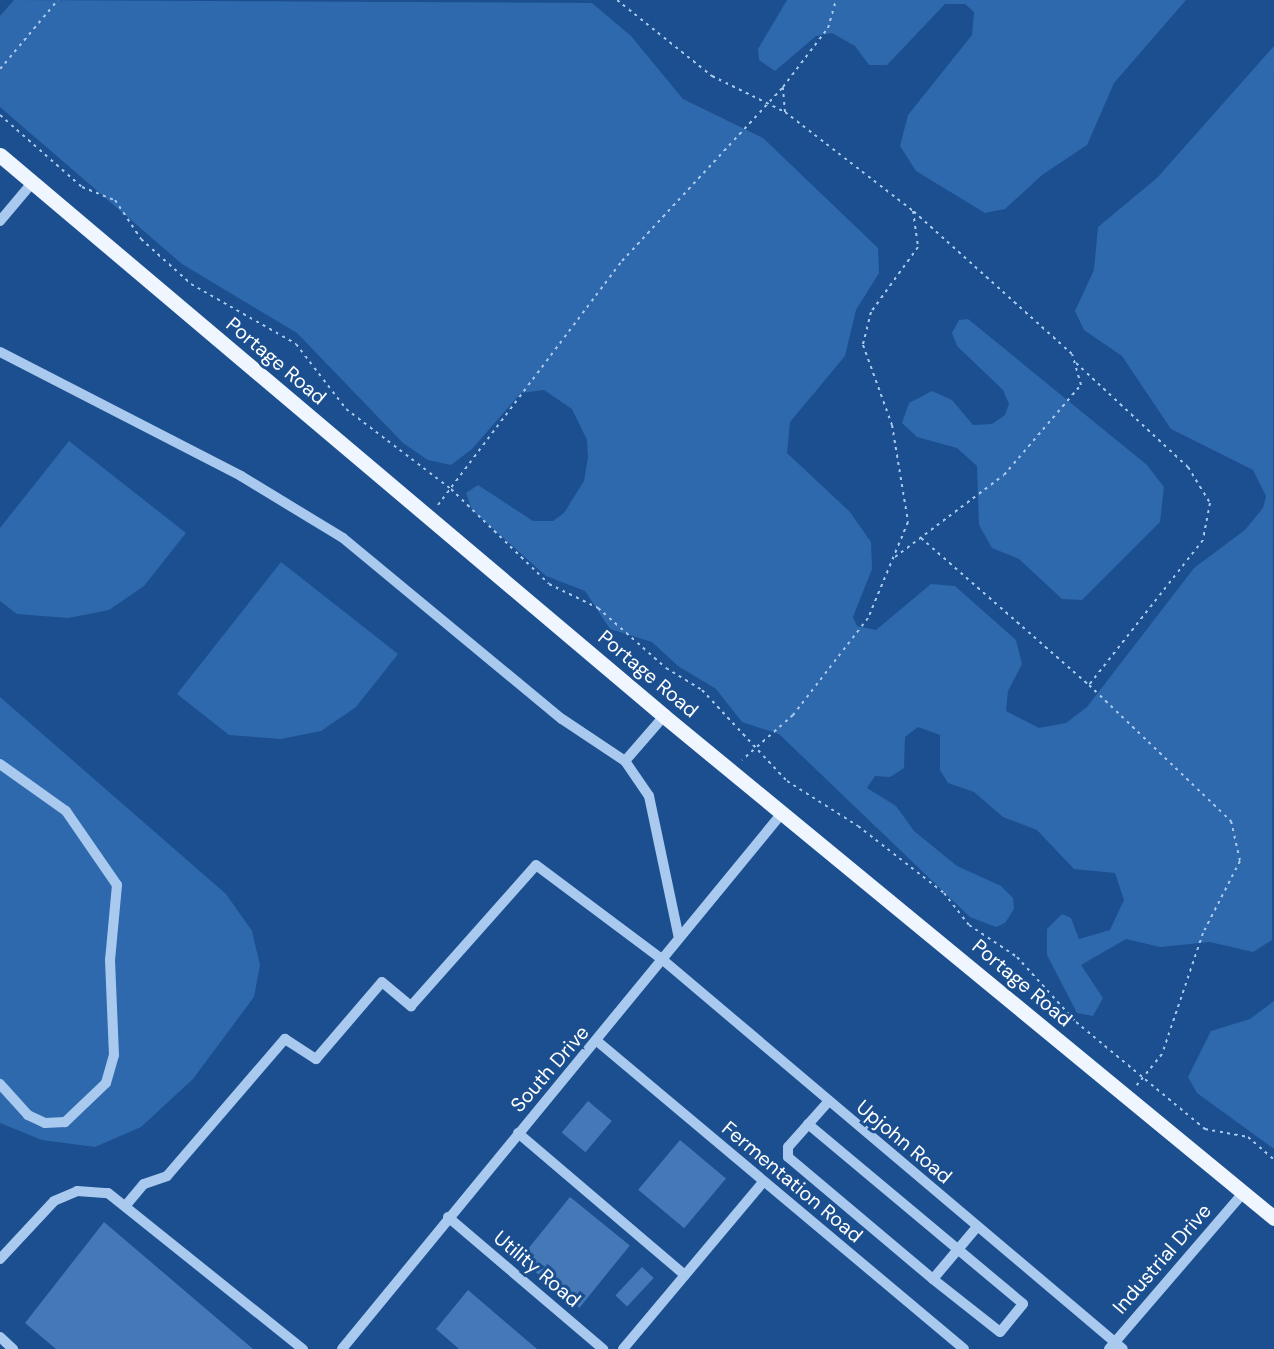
<!DOCTYPE html>
<html>
<head>
<meta charset="utf-8">
<style>
  body { margin:0 }
  #map { position:relative; width:1274px; height:1349px; overflow:hidden; background:#1b4f8f; font-family:"DM Sans",sans-serif }
  div>[style] { position:absolute }
  .green>* { inset:0; background:#2e69ad }
  .building>* { inset:0; background:#4478b7; transform-origin:0 0 }
  .path>* { height:2px; margin-top:-1px; transform-origin:0; background:repeating-linear-gradient(90deg,#a9c9ee 0 3px,transparent 0 7.5px) }
  .minor>* { height:10px; margin:-5px; padding:0 5px; transform-origin:5px; border-radius:5px; background:#a9c9ee }
  .major>* { height:15px; margin:-7.5px; padding:0 7.5px; transform-origin:7.5px; border-radius:7.5px; background:#f0f6ff }
  span { translate:-50% -50%; white-space:nowrap; text-align:center; line-height:1.15; -webkit-text-stroke:6px #1b4f8f; paint-order:stroke }
  .street-label { font-size:20px; color:#fff }
</style>
</head>
<body>
<div id="map">
  <div class="green">
    <div style="clip-path:polygon(14px 0,592px 3px,631px 36px,683px 99px,763px 138px,878px 248px,879px 273px,856px 310px,845px 356px,790px 422px,787px 453px,850px 512px,871px 542px,872px 569px,853px 617px,857px 626px,876px 630px,931px 584px,955px 586px,1016px 640px,1022px 664px,1008px 691px,1006px 711px,1039px 728px,1066px 723px,1087px 707px,1194px 568px,1245px 530px,1263px 508px,1266px 496px,1253px 470px,1171px 429px,1122px 356px,1084px 330px,1075px 311px,1094px 270px,1098px 227px,1157px 178px,1274px 46px,1272px 940px,1253px 952px,1210px 942px,1160px 947px,1126px 939px,1081px 965px,1103px 998px,1093px 1016px,1077px 1013px,1047px 955px,1047px 929px,1062px 914px,1071px 918px,1079px 939px,1110px 930px,1124px 900px,1115px 873px,1074px 869px,1037px 830px,1003px 817px,974px 792px,948px 783px,940px 770px,940px 735px,918px 727px,905px 737px,904px 768px,890px 777px,875px 776px,867px 788px,896px 806px,914px 831px,957px 866px,1001px 886px,1013px 898px,1014px 909px,1005px 923px,996px 927px,970px 917px,779px 734px,742px 722px,716px 689px,678px 666px,652px 642px,610px 629px,585px 591px,546px 576px,472px 510px,466px 493px,478px 485px,533px 521px,553px 521px,564px 513px,584px 481px,588px 457px,587px 440px,572px 409px,544px 390px,521px 393px,472px 449px,451px 465px,428px 460px,403px 443px,297px 333px,182px 264px,0 107px,0 16px)"></div>
    <div style="clip-path:polygon(787px 0,1186px 0,1114px 83px,1087px 145px,1042px 175px,1005px 209px,985px 213px,916px 171px,900px 146px,908px 115px,972px 35px,974px 12px,965px 4px,945px 4px,887px 65px,869px 65px,855px 46px,832px 33px,816px 36px,775px 71px,759px 60px,758px 49px)"></div>
    <div style="clip-path:polygon(968px 319px,1147px 465px,1164px 487px,1160px 522px,1082px 600px,1062px 599px,1019px 559px,992px 548px,979px 525px,977px 466px,957px 448px,917px 437px,902px 423px,909px 403px,932px 391px,952px 400px,973px 425px,992px 424px,1005px 415px,1009px 404px,1003px 390px,957px 346px,952px 333px,959px 320px)"></div>
    <div style="clip-path:polygon(69px 441px,186px 533px,144px 586px,109px 610px,68px 618px,17px 614px,0 601px,0 528px)"></div>
    <div style="clip-path:polygon(281px 562px,398px 654px,356px 707px,321px 731px,281px 739px,229px 735px,177px 694px)"></div>
    <div style="clip-path:polygon(0 697px,226px 894px,252px 931px,260px 965px,254px 997px,193px 1079px,141px 1127px,95px 1147px,42px 1140px,0 1123px)"></div>
    <div style="clip-path:polygon(1274px 1001px,1274px 1149px,1197px 1093px,1188px 1077px,1211px 1031px,1250px 1019px)"></div>
  </div>
  <div class="building">
    <div style="left:588px;top:1101px;width:31px;height:41px;rotate:40deg"></div>
    <div style="left:680px;top:1140px;width:60px;height:65px;rotate:40deg"></div>
    <div style="left:570px;top:1197px;width:77px;height:80px;rotate:39deg"></div>
    <div style="clip-path:polygon(104px 1222px,253px 1349px,56px 1349px,25px 1323px)"></div>
    <div style="left:642px;top:1267px;width:16px;height:39px;rotate:43deg"></div>
    <div style="clip-path:polygon(468px 1290px,537px 1349px,459px 1349px,436px 1329px)"></div>
  </div>
  <div class="path">
    <div style="left:617px;top:0;width:122px;rotate:38.7deg"></div>
    <div style="left:712px;top:76px;width:81px;rotate:26.3deg"></div>
    <div style="left:785px;top:112px;width:162px;rotate:37.7deg"></div>
    <div style="left:913px;top:211px;width:36px;rotate:82deg"></div>
    <div style="left:918px;top:247px;width:80px;rotate:125.9deg"></div>
    <div style="left:871px;top:312px;width:34px;rotate:104deg"></div>
    <div style="left:863px;top:345px;width:85px;rotate:70.1deg"></div>
    <div style="left:892px;top:425px;width:98px;rotate:80.6deg"></div>
    <div style="left:908px;top:522px;width:104px;rotate:112.6deg"></div>
    <div style="left:868px;top:618px;width:123px;rotate:127.7deg"></div>
    <div style="left:793px;top:715px;width:68px;rotate:138.6deg"></div>
    <div style="left:0;top:69px;width:90px;rotate:-50deg"></div>
    <div style="left:785px;top:112px;width:25px;rotate:-95deg"></div>
    <div style="left:783px;top:87px;width:74px;rotate:-52.7deg"></div>
    <div style="left:828px;top:28px;width:29px;rotate:-74deg"></div>
    <div style="left:0;top:115px;width:109px;rotate:41.3deg"></div>
    <div style="left:82px;top:187px;width:35px;rotate:22deg"></div>
    <div style="left:115px;top:200px;width:47px;rotate:56.3deg"></div>
    <div style="left:141px;top:239px;width:67px;rotate:42deg"></div>
    <div style="left:191px;top:284px;width:121px;rotate:29.7deg"></div>
    <div style="left:296px;top:344px;width:82px;rotate:52.4deg"></div>
    <div style="left:346px;top:409px;width:132px;rotate:37.3deg"></div>
    <div style="left:451px;top:489px;width:136px;rotate:44.1deg"></div>
    <div style="left:549px;top:584px;width:55px;rotate:26.1deg"></div>
    <div style="left:598px;top:608px;width:91px;rotate:41.4deg"></div>
    <div style="left:666px;top:668px;width:42px;rotate:31.4deg"></div>
    <div style="left:702px;top:690px;width:125px;rotate:47deg"></div>
    <div style="left:787px;top:781px;width:84px;rotate:32.4deg"></div>
    <div style="left:858px;top:826px;width:109px;rotate:37.9deg"></div>
    <div style="left:944px;top:893px;width:41px;rotate:52deg"></div>
    <div style="left:969px;top:925px;width:58px;rotate:33.7deg"></div>
    <div style="left:1017px;top:957px;width:88px;rotate:47.8deg"></div>
    <div style="left:1076px;top:1022px;width:168px;rotate:39.7deg"></div>
    <div style="left:1205px;top:1129px;width:44px;rotate:10.5deg"></div>
    <div style="left:1248px;top:1137px;width:35px;rotate:41deg"></div>
    <div style="left:1076px;top:363px;width:153px;rotate:42.9deg"></div>
    <div style="left:1188px;top:467px;width:42px;rotate:58.6deg"></div>
    <div style="left:1210px;top:503px;width:38px;rotate:101deg"></div>
    <div style="left:1203px;top:540px;width:184px;rotate:128.2deg"></div>
    <div style="left:438px;top:505px;width:306px;rotate:-53deg"></div>
    <div style="left:622px;top:261px;width:237px;rotate:-47.2deg"></div>
    <div style="left:921px;top:538px;width:223px;rotate:41.2deg"></div>
    <div style="left:1089px;top:685px;width:197px;rotate:43.8deg"></div>
    <div style="left:1231px;top:821px;width:41px;rotate:77.3deg"></div>
    <div style="left:1240px;top:861px;width:81px;rotate:117.2deg"></div>
    <div style="left:1203px;top:933px;width:128px;rotate:108.7deg"></div>
    <div style="left:1162px;top:1054px;width:41px;rotate:129.1deg"></div>
    <div style="left:895px;top:557px;width:136px;rotate:-37deg"></div>
    <div style="left:1004px;top:475px;width:118px;rotate:-49.5deg"></div>
    <div style="left:1081px;top:385px;width:32px;rotate:-106deg"></div>
    <div style="left:1072px;top:354px;width:214px;rotate:-138deg"></div>
  </div>
  <div class="minor">
    <div style="left:0;top:221px;width:50px;rotate:-49.9deg"></div>
    <div style="left:0;top:352px;width:271px;rotate:27.2deg"></div>
    <div style="left:241px;top:476px;width:119px;rotate:31.3deg"></div>
    <div style="left:343px;top:538px;width:284px;rotate:39.6deg"></div>
    <div style="left:562px;top:719px;width:76px;rotate:33.7deg"></div>
    <div style="left:625px;top:761px;width:60px;rotate:-49.1deg"></div>
    <div style="left:625px;top:761px;width:42px;rotate:55.6deg"></div>
    <div style="left:649px;top:796px;width:145px;rotate:78.1deg"></div>
    <div style="left:0;top:764px;width:81px;rotate:35.5deg"></div>
    <div style="left:66px;top:811px;width:90px;rotate:55.4deg"></div>
    <div style="left:117px;top:885px;width:75px;rotate:95.3deg"></div>
    <div style="left:110px;top:960px;width:95px;rotate:87.6deg"></div>
    <div style="left:114px;top:1055px;width:29px;rotate:106deg"></div>
    <div style="left:106px;top:1083px;width:57px;rotate:136.4deg"></div>
    <div style="left:65px;top:1122px;width:20px;rotate:177deg"></div>
    <div style="left:45px;top:1123px;width:19px;rotate:-155deg"></div>
    <div style="left:28px;top:1115px;width:42px;rotate:-132.1deg"></div>
    <div style="left:597px;top:1041px;width:479px;rotate:40deg"></div>
    <div style="left:828px;top:1102px;width:60px;rotate:131.6deg"></div>
    <div style="left:788px;top:1147px;width:10px;rotate:90deg"></div>
    <div style="left:788px;top:1157px;width:189px;rotate:40.1deg"></div>
    <div style="left:933px;top:1279px;width:68px;rotate:-49.8deg"></div>
    <div style="left:808px;top:1124px;width:280px;rotate:39.9deg"></div>
    <div style="left:1023px;top:1304px;width:36px;rotate:129deg"></div>
    <div style="left:1000px;top:1332px;width:85px;rotate:-141.7deg"></div>
    <div style="left:518px;top:1133px;width:219px;rotate:40.4deg"></div>
    <div style="left:127px;top:1204px;width:26px;rotate:-50deg"></div>
    <div style="left:144px;top:1184px;width:24px;rotate:-19deg"></div>
    <div style="left:167px;top:1176px;width:181px;rotate:-49.3deg"></div>
    <div style="left:285px;top:1039px;width:37px;rotate:33deg"></div>
    <div style="left:316px;top:1059px;width:101px;rotate:-49.4deg"></div>
    <div style="left:382px;top:982px;width:38px;rotate:40deg"></div>
    <div style="left:411px;top:1006px;width:188px;rotate:-48.4deg"></div>
    <div style="left:536px;top:865px;width:159px;rotate:36.8deg"></div>
    <div style="left:663px;top:960px;width:602px;rotate:40.22deg"></div>
    <div style="left:448px;top:1217px;width:204px;rotate:40.4deg"></div>
    <div style="left:0;top:1259px;width:79px;rotate:-47deg"></div>
    <div style="left:54px;top:1201px;width:25px;rotate:-23deg"></div>
    <div style="left:77px;top:1191px;width:31px;rotate:4deg"></div>
    <div style="left:108px;top:1193px;width:250px;rotate:38.7deg"></div>
    <div style="left:0;top:1337px;width:18px;rotate:43deg"></div>
    <div style="left:342px;top:1349px;width:695px;rotate:-50.61deg"></div>
    <div style="left:623px;top:1349px;width:218px;rotate:-50deg"></div>
    <div style="left:1109px;top:1349px;width:206px;rotate:-49.3deg"></div>
  </div>
  <div class="major">
    <div style="left:0;top:155px;width:869px;rotate:40.19deg"></div>
    <div style="left:664px;top:716px;width:790px;rotate:39.45deg"></div>
  </div>
  <div class="street-label">
    <span style="left:276px;top:361px;rotate:40deg">Portage Road</span>
    <span style="left:648px;top:674px;rotate:40deg">Portage Road</span>
    <span style="left:1022px;top:983px;rotate:40deg">Portage Road</span>
    <span style="left:550px;top:1069px;rotate:-49deg">South Drive</span>
    <span style="left:904px;top:1142px;rotate:40deg">Upjohn Road</span>
    <span style="left:792px;top:1182px;rotate:40deg">Fermentation Road</span>
    <span style="left:1162px;top:1259px;rotate:-49deg">Industrial Drive</span>
    <span style="left:537px;top:1269px;rotate:40deg">Utility Road</span>
  </div>
</div>
</body>
</html>
